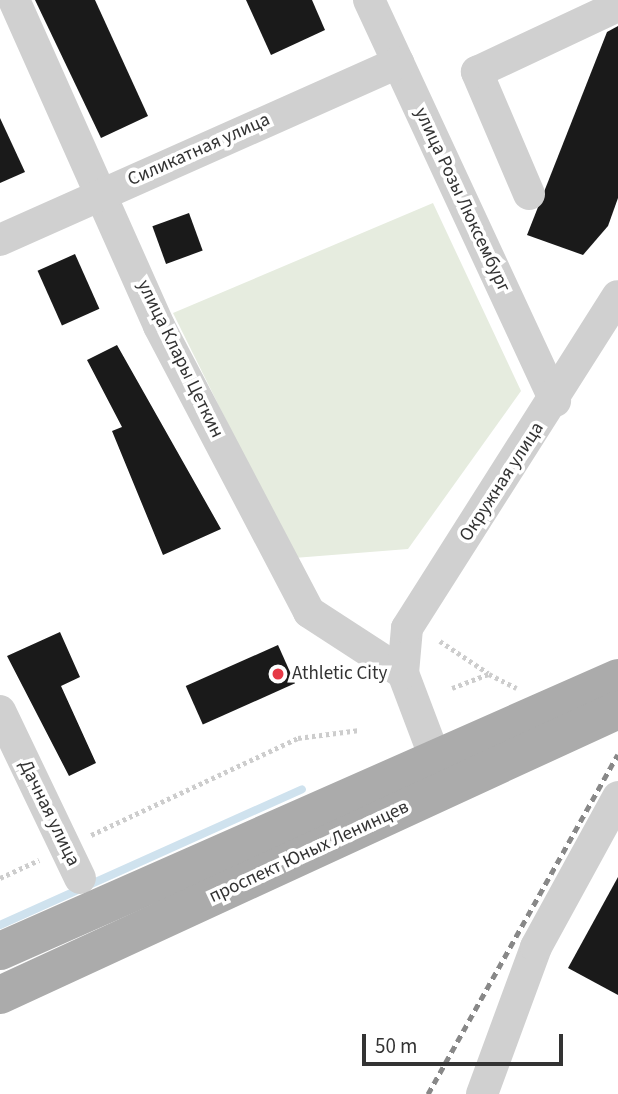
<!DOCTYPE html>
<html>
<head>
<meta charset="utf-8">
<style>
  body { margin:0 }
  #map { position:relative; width:618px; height:1094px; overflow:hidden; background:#fff; font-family:"Source Sans 3",sans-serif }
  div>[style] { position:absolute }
  .green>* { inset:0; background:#e6ecdf }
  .stream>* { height:8px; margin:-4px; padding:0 4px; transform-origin:4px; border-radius:4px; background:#cfe2ee }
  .building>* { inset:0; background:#1a1a1a; transform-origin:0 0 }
  .path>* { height:4.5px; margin-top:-2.25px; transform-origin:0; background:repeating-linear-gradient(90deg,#cdcdcd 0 3.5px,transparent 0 7px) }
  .minor>* { height:32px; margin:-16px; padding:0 16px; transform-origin:16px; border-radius:16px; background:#d0d0d0 }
  .major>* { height:38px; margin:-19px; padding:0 19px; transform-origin:19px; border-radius:19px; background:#ababab }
  .rail>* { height:5px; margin-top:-2.5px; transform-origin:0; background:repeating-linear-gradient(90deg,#888 0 7px,transparent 0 12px) }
  .dots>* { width:19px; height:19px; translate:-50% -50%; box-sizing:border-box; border:4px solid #fff; border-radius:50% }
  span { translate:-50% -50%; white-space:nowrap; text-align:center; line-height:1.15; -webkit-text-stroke:7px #fff; paint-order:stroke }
  .street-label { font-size:19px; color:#333 }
  .poi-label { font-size:19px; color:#333 }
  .left { translate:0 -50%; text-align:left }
  .scale { position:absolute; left:362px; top:1034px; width:201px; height:32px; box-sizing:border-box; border:4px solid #333; border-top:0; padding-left:9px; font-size:21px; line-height:24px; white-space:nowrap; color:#333; -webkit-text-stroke:5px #fff; paint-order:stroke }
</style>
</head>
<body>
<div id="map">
  <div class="green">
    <div style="clip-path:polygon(433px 203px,521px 391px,408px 549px,294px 558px,173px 313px)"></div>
  </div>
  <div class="stream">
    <div style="left:0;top:925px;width:331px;rotate:-24.2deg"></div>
  </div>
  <div class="building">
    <div style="clip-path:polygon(35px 0,95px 0,148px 116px,101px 138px)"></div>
    <div style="clip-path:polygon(246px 0,312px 0,325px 30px,271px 55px)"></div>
    <div style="clip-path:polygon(618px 26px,618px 198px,608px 226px,583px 255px,527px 235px,607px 32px)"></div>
    <div style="clip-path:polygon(0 118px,25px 172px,0 183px)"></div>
    <div style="left:189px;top:213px;width:40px;height:39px;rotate:70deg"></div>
    <div style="left:75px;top:254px;width:60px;height:41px;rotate:66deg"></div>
    <div style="clip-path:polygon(117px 345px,221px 529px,163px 555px,112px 431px,122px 427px,87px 360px)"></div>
    <div style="clip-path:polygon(60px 632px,80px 677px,61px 686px,96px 763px,69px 776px,7px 656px)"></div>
    <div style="left:278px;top:645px;width:42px;height:101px;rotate:66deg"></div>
    <div style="clip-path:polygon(618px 877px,618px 995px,568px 968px)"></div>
  </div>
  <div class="path">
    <div style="left:440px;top:641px;width:58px;rotate:33.7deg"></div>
    <div style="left:452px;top:688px;width:40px;rotate:-21deg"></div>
    <div style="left:489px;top:674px;width:31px;rotate:27deg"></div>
    <div style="left:91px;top:835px;width:229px;rotate:-25.1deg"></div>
    <div style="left:298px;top:738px;width:62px;rotate:-7.5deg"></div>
    <div style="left:0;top:878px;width:43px;rotate:-24.8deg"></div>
  </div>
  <div class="minor">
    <div style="left:14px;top:0;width:357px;rotate:66deg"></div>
    <div style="left:159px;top:326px;width:323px;rotate:62.3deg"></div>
    <div style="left:309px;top:612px;width:112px;rotate:33deg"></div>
    <div style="left:369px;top:0;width:442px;rotate:65.1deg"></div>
    <div style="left:529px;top:194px;width:133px;rotate:-113.1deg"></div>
    <div style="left:477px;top:72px;width:156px;rotate:-25.1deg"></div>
    <div style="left:0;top:240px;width:436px;rotate:-24deg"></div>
    <div style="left:0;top:711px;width:185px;rotate:64.4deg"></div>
    <div style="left:443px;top:779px;width:113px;rotate:-110.7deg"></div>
    <div style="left:403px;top:673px;width:45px;rotate:-84.9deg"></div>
    <div style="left:407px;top:628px;width:393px;rotate:-57.6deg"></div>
    <div style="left:482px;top:1094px;width:157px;rotate:-69.8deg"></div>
    <div style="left:536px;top:947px;width:171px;rotate:-61.3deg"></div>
  </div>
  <div class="major">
    <div style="left:0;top:951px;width:676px;rotate:-23.83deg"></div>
    <div style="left:0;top:995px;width:681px;rotate:-24.76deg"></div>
  </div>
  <div class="rail">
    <div style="left:428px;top:1094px;width:389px;rotate:-60.8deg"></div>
  </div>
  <div class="dots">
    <div style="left:278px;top:674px;background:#e63946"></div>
  </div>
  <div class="street-label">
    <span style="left:199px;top:150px;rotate:-24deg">Силикатная улица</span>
    <span style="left:462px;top:200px;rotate:65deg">улица Розы Люксембург</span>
    <span style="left:180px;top:359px;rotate:64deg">улица Клары Цеткин</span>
    <span style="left:502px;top:482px;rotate:-57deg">Окружная улица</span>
    <span style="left:49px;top:813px;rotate:64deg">Дачная улица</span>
    <span style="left:309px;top:852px;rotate:-25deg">проспект Юных Ленинцев</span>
  </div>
  <div class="poi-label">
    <span class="left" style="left:292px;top:674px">Athletic City</span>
  </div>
  <div class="scale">50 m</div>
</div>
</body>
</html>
